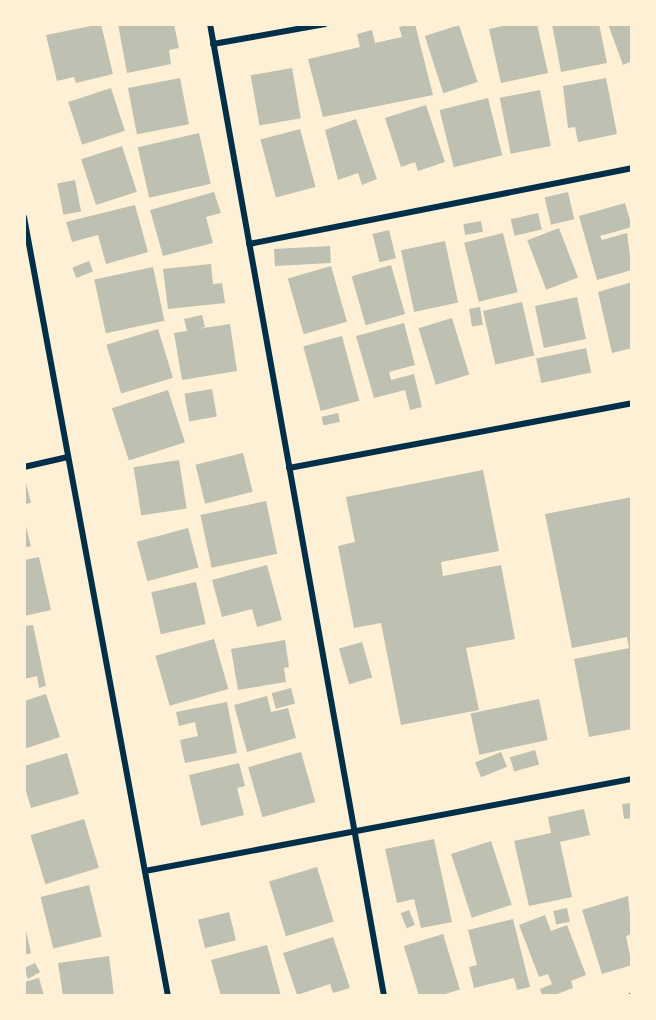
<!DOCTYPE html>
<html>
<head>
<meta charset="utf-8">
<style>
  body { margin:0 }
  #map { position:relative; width:656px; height:1020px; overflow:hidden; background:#fdf0d5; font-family:Lora,serif }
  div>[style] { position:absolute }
  .building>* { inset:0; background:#bec0b2; transform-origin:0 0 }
  .minor>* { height:6px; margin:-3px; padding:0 3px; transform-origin:3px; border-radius:3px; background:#003049 }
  span { translate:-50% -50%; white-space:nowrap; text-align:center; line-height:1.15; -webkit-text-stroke:6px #fdf0d5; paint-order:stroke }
  .frame { position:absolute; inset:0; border:26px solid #fdf0d5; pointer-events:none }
</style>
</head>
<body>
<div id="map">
  <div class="building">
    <div style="clip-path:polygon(101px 24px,113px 74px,76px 83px,74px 77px,57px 81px,46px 35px)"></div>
    <div style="clip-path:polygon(118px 24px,174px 24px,179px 48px,169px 50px,171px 64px,127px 73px)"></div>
    <div style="clip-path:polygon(415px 24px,433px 95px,323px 117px,308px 59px,360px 47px,357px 34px,372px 30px,375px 43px,402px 37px,399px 27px)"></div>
    <div style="clip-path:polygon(512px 24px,537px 24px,548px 73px,501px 83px,489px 29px)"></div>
    <div style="clip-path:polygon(552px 24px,599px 24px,607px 63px,561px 72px)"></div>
    <div style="clip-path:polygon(608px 24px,632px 24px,632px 61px,623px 65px)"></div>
    <div style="left:459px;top:25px;width:60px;height:36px;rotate:72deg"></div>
    <div style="left:292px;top:68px;width:51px;height:42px;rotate:80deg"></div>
    <div style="left:180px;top:78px;width:47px;height:53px;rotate:79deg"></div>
    <div style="clip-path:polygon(606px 78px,617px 134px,578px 142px,575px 127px,568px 128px,563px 86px)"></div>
    <div style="left:111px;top:88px;width:45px;height:45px;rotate:72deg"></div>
    <div style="left:540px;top:90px;width:57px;height:41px;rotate:79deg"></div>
    <div style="left:488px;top:98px;width:59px;height:50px;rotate:76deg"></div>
    <div style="clip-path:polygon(426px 105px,445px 162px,418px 171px,415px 162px,401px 167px,385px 118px)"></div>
    <div style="clip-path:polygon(356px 119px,377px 179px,362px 185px,358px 173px,338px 180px,325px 130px)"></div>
    <div style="left:300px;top:129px;width:60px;height:41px;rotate:75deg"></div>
    <div style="left:199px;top:133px;width:52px;height:63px;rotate:77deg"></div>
    <div style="left:122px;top:146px;width:48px;height:43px;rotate:72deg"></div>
    <div style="left:75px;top:180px;width:32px;height:18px;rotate:79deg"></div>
    <div style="clip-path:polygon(214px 192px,221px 213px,206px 217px,213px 243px,163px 256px,150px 210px)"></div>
    <div style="left:568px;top:192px;width:28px;height:24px;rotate:77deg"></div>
    <div style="clip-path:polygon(625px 203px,632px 227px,600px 236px,602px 240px,627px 233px,632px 270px,597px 280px,579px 216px)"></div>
    <div style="clip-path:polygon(135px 205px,148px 252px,106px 264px,98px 235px,72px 242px,66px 222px)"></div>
    <div style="left:538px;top:213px;width:17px;height:28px;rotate:77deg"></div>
    <div style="left:481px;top:221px;width:11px;height:18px;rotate:80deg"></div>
    <div style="left:559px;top:228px;width:53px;height:34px;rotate:69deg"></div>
    <div style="left:389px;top:230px;width:29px;height:17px;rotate:76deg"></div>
    <div style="left:503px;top:233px;width:61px;height:40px;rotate:76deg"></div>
    <div style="left:445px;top:241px;width:63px;height:45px;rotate:78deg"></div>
    <div style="left:330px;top:246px;width:17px;height:56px;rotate:87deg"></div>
    <div style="left:89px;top:261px;width:11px;height:18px;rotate:68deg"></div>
    <div style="clip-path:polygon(211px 264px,213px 284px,222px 283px,225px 303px,168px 309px,163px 269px)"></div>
    <div style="left:391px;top:265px;width:51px;height:41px;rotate:74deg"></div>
    <div style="left:331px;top:266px;width:58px;height:45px;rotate:74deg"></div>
    <div style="left:153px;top:267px;width:55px;height:60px;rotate:78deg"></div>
    <div style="clip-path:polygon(632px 282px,632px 348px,612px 353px,598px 292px)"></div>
    <div style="left:577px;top:297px;width:43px;height:43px;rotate:78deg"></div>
    <div style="left:522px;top:302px;width:55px;height:40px;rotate:77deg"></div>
    <div style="left:480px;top:307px;width:18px;height:11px;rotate:81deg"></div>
    <div style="clip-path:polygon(202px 315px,205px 327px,197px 329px,230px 324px,237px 371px,182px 380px,174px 333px,187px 331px,184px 319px)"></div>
    <div style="left:452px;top:318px;width:59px;height:35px;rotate:73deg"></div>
    <div style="clip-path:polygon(404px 323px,415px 365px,389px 372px,391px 380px,414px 374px,422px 407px,410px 410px,405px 390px,374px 398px,356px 336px)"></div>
    <div style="left:158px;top:329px;width:51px;height:54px;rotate:73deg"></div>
    <div style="left:342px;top:336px;width:67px;height:40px;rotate:75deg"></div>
    <div style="left:586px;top:348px;width:25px;height:51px;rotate:78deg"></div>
    <div style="left:212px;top:389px;width:28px;height:28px;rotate:80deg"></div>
    <div style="left:168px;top:390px;width:55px;height:59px;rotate:72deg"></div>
    <div style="left:338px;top:413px;width:9px;height:17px;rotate:77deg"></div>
    <div style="left:243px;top:453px;width:40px;height:49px;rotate:76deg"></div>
    <div style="left:179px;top:460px;width:49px;height:46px;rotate:81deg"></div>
    <div style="clip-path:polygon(483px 470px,499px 551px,441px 562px,443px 576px,501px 565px,515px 639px,466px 648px,479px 710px,401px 725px,381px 623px,354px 628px,338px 546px,355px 542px,346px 497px)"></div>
    <div style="clip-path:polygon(24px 475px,31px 503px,24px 504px)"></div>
    <div style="clip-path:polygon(632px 497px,632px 729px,589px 737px,574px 659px,629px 648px,627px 637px,572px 648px,545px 514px)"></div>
    <div style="left:266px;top:501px;width:54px;height:67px;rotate:78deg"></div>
    <div style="clip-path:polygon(24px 519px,31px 546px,24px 548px)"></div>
    <div style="left:188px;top:528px;width:41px;height:53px;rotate:75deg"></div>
    <div style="clip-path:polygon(39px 557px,51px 610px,24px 616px,24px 560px)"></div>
    <div style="clip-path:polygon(267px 565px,282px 620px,257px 627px,252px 609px,222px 617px,212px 580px)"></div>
    <div style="left:196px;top:582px;width:43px;height:46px;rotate:77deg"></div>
    <div style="clip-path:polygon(33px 625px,46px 686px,39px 688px,37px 676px,24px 679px,24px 626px)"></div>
    <div style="left:214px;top:639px;width:52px;height:61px;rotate:74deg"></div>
    <div style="clip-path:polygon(285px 640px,289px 667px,284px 668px,286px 682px,238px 690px,231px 649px)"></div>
    <div style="left:362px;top:642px;width:37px;height:24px;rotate:74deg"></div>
    <div style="left:291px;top:688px;width:16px;height:20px;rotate:75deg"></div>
    <div style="clip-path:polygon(46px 694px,60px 737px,24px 749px,24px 701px)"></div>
    <div style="clip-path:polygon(267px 696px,271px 712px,288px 708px,296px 738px,247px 752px,234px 705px)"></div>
    <div style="left:539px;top:699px;width:42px;height:70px;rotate:78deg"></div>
    <div style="clip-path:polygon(227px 702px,237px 753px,185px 763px,180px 740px,198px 736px,195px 722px,179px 726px,176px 712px)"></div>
    <div style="left:535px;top:750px;width:15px;height:26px;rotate:74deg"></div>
    <div style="left:301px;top:752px;width:52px;height:55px;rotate:74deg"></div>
    <div style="left:501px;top:752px;width:16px;height:28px;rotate:68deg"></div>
    <div style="clip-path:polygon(67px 753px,79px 794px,31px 808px,24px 785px,24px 766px)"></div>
    <div style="clip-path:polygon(239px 763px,245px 786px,237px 788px,244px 815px,201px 826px,189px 775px)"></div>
    <div style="clip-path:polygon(632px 803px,632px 818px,624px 819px,622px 804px)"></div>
    <div style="clip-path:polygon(584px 809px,590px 835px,560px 842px,572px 897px,529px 906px,514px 841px,551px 833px,548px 817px)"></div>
    <div style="left:84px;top:819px;width:51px;height:56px;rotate:73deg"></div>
    <div style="clip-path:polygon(434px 839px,452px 922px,421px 928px,414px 899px,397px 903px,385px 849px)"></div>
    <div style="left:491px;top:841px;width:67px;height:42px;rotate:72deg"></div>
    <div style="left:317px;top:867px;width:57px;height:50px;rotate:73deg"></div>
    <div style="left:89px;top:885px;width:53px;height:50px;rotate:76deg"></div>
    <div style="clip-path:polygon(628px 896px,632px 934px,626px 936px,632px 965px,602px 974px,582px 910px)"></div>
    <div style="left:567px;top:908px;width:14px;height:14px;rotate:78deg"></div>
    <div style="left:409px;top:910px;width:16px;height:9px;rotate:68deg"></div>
    <div style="left:229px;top:912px;width:29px;height:32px;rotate:76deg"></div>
    <div style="clip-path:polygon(545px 915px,551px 931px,567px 925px,586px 975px,571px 981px,573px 988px,552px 996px,542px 996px,540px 989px,552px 984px,548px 974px,539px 977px,519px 925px)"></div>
    <div style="clip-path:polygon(513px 919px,530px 987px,517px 990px,514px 978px,474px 988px,469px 967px,477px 965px,468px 930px)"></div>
    <div style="clip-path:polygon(24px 922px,31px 953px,24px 955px)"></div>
    <div style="left:443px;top:934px;width:58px;height:41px;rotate:73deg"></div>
    <div style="clip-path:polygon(333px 937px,350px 988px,333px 993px,330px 984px,297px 995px,283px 953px)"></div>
    <div style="clip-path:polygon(267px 945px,281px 996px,221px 996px,211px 960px)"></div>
    <div style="clip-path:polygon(109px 956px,114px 996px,63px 996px,58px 963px)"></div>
    <div style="clip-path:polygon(35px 963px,40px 972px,28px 979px,24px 968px)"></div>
    <div style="clip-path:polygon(39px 978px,44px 996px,24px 996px,24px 982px)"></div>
  </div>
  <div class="minor">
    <div style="left:210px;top:24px;width:987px;rotate:79.85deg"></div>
    <div style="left:213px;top:44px;width:114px;rotate:-10.1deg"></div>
    <div style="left:24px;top:217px;width:792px;rotate:79.53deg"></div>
    <div style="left:249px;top:244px;width:390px;rotate:-11.2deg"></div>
    <div style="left:24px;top:467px;width:45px;rotate:-12.8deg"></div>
    <div style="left:289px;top:468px;width:349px;rotate:-10.7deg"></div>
    <div style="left:145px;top:871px;width:496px;rotate:-10.7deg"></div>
    <div style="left:631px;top:996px;width:1px"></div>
  </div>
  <div class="frame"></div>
</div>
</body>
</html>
